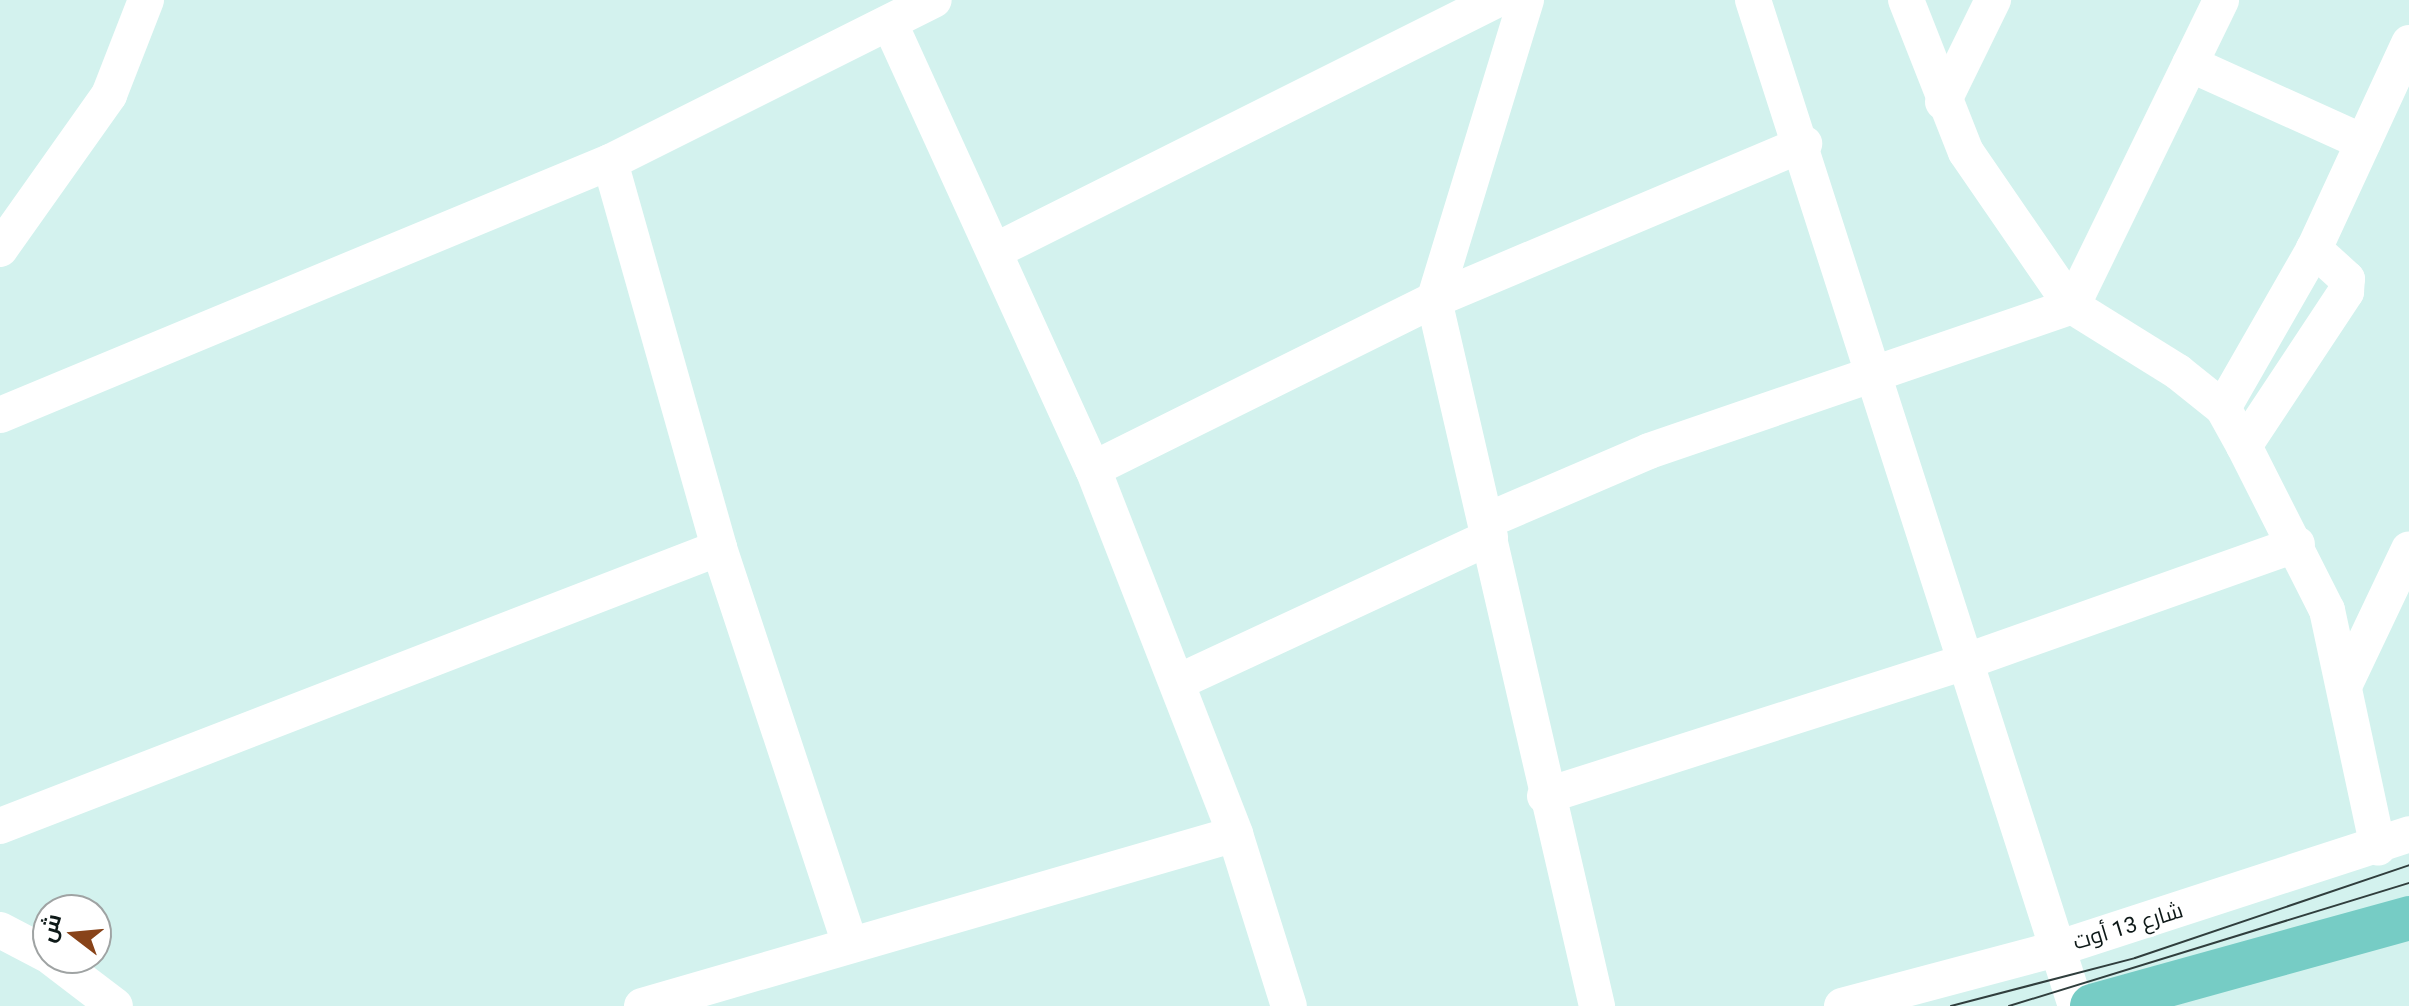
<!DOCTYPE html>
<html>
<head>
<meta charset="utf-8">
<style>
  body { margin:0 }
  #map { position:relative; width:2409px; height:1006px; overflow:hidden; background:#d3f2ee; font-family:Roboto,Cairo,sans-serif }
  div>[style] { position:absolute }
  .street>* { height:36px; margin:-18px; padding:0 18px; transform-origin:18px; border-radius:18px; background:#fff }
  .primary>* { height:44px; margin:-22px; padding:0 22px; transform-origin:22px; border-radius:22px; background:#76ccc5 }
  .tram>* { height:2px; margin:-1px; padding:0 1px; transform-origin:1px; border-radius:1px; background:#303e3d }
  span { translate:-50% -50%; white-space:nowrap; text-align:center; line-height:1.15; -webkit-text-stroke:6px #fff; paint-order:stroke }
  .street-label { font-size:22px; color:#0e1918 }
  .north { position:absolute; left:32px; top:894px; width:80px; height:80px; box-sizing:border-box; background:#fff; border:2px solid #9fa3a3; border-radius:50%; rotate:286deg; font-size:22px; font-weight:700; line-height:32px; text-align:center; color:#0e1918 }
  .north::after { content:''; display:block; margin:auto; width:28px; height:36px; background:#884319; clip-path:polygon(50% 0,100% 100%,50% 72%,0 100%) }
</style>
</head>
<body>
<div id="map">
  <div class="street">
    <div style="left:1526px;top:0;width:314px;rotate:107deg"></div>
    <div style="left:1434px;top:300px;width:725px;rotate:77deg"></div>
    <div style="left:1753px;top:0;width:1057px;rotate:72.2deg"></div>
    <div style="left:1906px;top:0;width:163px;rotate:68.5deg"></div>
    <div style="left:1966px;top:152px;width:187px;rotate:55.5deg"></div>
    <div style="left:2072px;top:306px;width:340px;rotate:-64deg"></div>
    <div style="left:890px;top:24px;width:489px;rotate:65.5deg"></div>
    <div style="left:1093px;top:469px;width:392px;rotate:68.7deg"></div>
    <div style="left:1235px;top:834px;width:180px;rotate:72.6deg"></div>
    <div style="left:2190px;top:64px;width:190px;rotate:24.3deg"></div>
    <div style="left:1943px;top:102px;width:114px;rotate:-63.9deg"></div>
    <div style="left:610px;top:162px;width:401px;rotate:74.2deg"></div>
    <div style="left:719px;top:548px;width:418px;rotate:71.7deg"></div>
    <div style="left:0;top:249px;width:189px;rotate:-54.7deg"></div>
    <div style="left:109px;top:95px;width:102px;rotate:-68.7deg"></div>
    <div style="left:995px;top:251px;width:560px;rotate:-26.61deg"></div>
    <div style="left:2223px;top:408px;width:183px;rotate:-60.2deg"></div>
    <div style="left:2314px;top:249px;width:227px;rotate:-65.2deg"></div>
    <div style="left:0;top:415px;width:660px;rotate:-22.53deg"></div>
    <div style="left:610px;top:162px;width:362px;rotate:-26.6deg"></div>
    <div style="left:2244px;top:446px;width:185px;rotate:-56.5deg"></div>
    <div style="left:2346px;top:292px;width:13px;rotate:-86deg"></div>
    <div style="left:2347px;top:279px;width:45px;rotate:-137.7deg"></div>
    <div style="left:1093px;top:469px;width:381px;rotate:-26.4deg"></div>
    <div style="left:1434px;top:300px;width:402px;rotate:-22.9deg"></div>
    <div style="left:1486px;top:521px;width:177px;rotate:-23.2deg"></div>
    <div style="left:1649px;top:451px;width:447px;rotate:-18.9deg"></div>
    <div style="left:2072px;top:306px;width:125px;rotate:31.9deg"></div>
    <div style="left:2178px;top:372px;width:58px;rotate:38.7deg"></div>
    <div style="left:2223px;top:408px;width:43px;rotate:61.1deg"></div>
    <div style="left:2244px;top:446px;width:184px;rotate:63.2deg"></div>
    <div style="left:2327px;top:610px;width:243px;rotate:77.9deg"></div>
    <div style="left:1178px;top:682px;width:344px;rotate:-24.9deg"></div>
    <div style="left:2345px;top:684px;width:149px;rotate:-64.6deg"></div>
    <div style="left:1545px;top:796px;width:443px;rotate:-17.7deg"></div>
    <div style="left:1967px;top:661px;width:350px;rotate:-19.5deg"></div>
    <div style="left:0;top:826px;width:771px;rotate:-21.14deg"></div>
    <div style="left:0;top:930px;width:54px;rotate:27.5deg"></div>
    <div style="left:52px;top:958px;width:79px;rotate:37.3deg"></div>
    <div style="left:642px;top:1006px;width:617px;rotate:-16.17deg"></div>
    <div style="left:1842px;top:1006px;width:221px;rotate:-14.9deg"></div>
    <div style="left:2056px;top:949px;width:371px;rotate:-18deg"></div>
  </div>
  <div class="primary">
    <div style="left:2092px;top:1006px;width:329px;rotate:-15.5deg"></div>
  </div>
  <div class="tram">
    <div style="left:1951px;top:1006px;width:190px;rotate:-14.6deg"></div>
    <div style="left:2135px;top:958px;width:289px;rotate:-18.7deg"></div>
    <div style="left:2009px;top:1006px;width:418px;rotate:-17.1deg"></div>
  </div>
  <div class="street-label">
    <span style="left:2128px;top:926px;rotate:-17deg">شارع 13 أوت</span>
  </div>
  <div class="north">ش</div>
</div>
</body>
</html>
